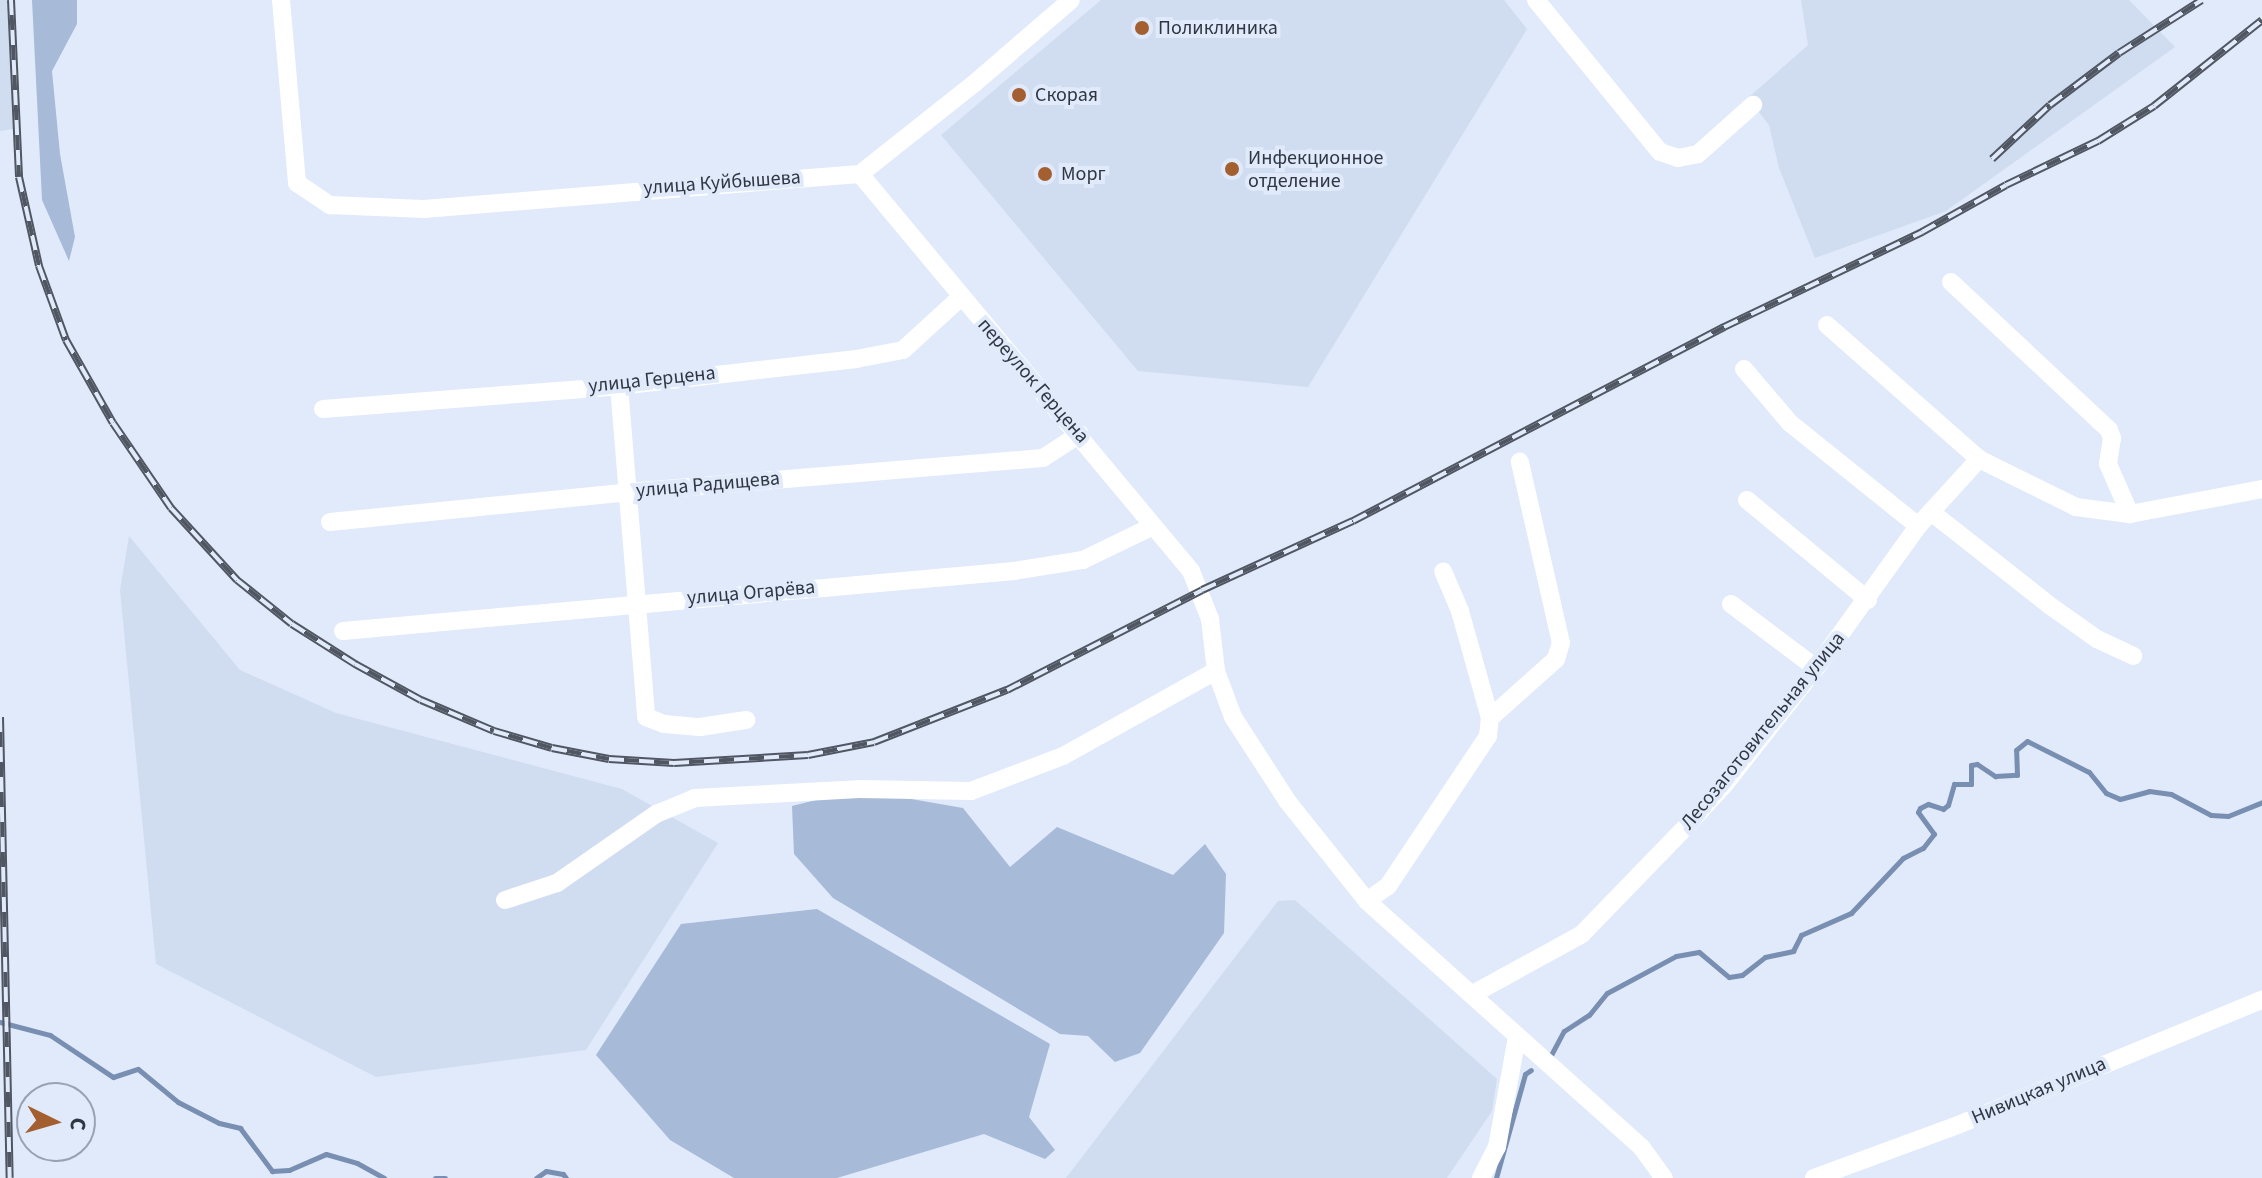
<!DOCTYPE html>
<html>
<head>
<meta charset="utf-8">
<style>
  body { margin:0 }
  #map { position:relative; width:2262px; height:1178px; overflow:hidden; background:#e0eafb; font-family:"Source Sans 3",sans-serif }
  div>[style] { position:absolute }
  .built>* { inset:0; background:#d0ddf1 }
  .green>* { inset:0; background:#a7bad8 }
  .stream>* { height:5px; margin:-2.5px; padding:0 2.5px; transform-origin:2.5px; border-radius:2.5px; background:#798fb2 }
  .street>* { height:18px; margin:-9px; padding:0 9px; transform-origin:9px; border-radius:9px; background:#fff }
  .rail>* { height:8px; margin-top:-4px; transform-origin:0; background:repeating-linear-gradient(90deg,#e0eafb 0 15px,#505763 0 30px); box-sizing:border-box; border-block:2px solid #505763 }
  .dots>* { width:22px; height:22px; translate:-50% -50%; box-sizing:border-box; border:4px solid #e0eafb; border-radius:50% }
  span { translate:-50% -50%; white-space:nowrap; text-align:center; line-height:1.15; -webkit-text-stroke:8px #e0eafb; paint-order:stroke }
  .poi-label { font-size:20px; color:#313742 }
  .left { translate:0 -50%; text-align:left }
  .street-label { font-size:20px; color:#313742 }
  .north { position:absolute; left:16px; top:1082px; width:80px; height:80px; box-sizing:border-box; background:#e0eafb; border:2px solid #9aa2b1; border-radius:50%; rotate:95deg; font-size:22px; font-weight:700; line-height:32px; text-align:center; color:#313742 }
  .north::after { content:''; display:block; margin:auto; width:28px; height:36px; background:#a45f31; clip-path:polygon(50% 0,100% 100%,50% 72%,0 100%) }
</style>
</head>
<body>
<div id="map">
  <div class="built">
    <div style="clip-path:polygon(0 0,7px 0,13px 129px,0 131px)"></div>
    <div style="clip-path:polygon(1101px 0,1504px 0,1527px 29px,1308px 387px,1138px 371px,941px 135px)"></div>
    <div style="clip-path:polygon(1801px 0,2129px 0,2175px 47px,1946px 211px,1815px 258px,1779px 168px,1769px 125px,1748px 98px,1808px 45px)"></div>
    <div style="clip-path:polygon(129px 536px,240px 670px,336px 713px,622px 789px,718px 843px,586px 1050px,376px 1077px,156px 964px,120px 590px)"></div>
    <div style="clip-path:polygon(1295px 900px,1497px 1079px,1492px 1111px,1447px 1178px,1066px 1178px,1278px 901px)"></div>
  </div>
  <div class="green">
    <div style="clip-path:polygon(32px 0,77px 0,77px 24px,52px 71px,60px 154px,75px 237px,69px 261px,42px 200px)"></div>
    <div style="clip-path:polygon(894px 796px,963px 808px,1010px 867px,1057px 827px,1173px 875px,1205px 844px,1226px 874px,1224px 933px,1140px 1053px,1115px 1062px,1088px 1036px,1060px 1034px,833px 898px,794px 854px,792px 806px,820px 799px)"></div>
    <div style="clip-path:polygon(817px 909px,1050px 1044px,1029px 1117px,1055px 1150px,1045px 1159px,984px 1134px,837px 1178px,734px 1178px,670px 1140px,596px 1055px,681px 924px)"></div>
  </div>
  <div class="stream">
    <div style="left:0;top:1022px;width:52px;rotate:14.6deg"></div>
    <div style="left:50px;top:1035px;width:76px;rotate:33.7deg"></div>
    <div style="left:113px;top:1077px;width:26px;rotate:-18deg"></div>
    <div style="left:138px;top:1069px;width:52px;rotate:39.5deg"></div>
    <div style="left:178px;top:1102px;width:46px;rotate:27.1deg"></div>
    <div style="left:219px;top:1123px;width:22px;rotate:13deg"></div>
    <div style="left:240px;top:1128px;width:54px;rotate:53.3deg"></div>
    <div style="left:272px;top:1171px;width:17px;rotate:-3deg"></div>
    <div style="left:289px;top:1170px;width:40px;rotate:-23.4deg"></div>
    <div style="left:326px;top:1154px;width:32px;rotate:16deg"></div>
    <div style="left:357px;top:1163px;width:31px;rotate:29deg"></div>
    <div style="left:1547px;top:1056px;width:4px;rotate:-14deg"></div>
    <div style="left:1551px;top:1055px;width:27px;rotate:-62deg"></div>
    <div style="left:1564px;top:1031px;width:30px;rotate:-33deg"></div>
    <div style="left:1589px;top:1015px;width:28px;rotate:-51deg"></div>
    <div style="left:1607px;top:993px;width:78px;rotate:-28.2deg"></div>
    <div style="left:1676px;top:956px;width:23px;rotate:-10deg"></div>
    <div style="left:1699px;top:952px;width:39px;rotate:40deg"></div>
    <div style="left:1729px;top:977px;width:13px;rotate:-9deg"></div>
    <div style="left:1742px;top:975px;width:29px;rotate:-38deg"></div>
    <div style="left:1765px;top:957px;width:29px;rotate:-12deg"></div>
    <div style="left:1793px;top:951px;width:18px;rotate:-63deg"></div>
    <div style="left:1801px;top:935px;width:55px;rotate:-23.7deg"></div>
    <div style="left:1851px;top:913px;width:76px;rotate:-46.6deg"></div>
    <div style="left:1903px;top:858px;width:22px;rotate:-27deg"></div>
    <div style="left:1923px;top:848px;width:18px;rotate:-52deg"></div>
    <div style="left:1934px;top:834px;width:27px;rotate:-126deg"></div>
    <div style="left:1918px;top:812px;width:4px;rotate:-63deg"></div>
    <div style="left:1920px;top:808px;width:9px;rotate:-27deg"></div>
    <div style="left:1928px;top:804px;width:16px;rotate:18deg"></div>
    <div style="left:1943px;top:809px;width:6px;rotate:-39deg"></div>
    <div style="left:1948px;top:805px;width:22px;rotate:-74deg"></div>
    <div style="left:1954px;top:784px;width:17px"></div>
    <div style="left:1971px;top:784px;width:19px;rotate:-90deg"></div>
    <div style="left:1971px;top:765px;width:6px;rotate:-9deg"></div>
    <div style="left:1977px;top:764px;width:22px;rotate:34deg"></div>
    <div style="left:1995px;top:776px;width:22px;rotate:-3deg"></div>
    <div style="left:2017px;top:775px;width:25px;rotate:-92deg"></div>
    <div style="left:2016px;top:750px;width:14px;rotate:-39deg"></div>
    <div style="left:2027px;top:741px;width:69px;rotate:26.6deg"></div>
    <div style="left:2089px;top:772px;width:27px;rotate:51deg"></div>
    <div style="left:2106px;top:793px;width:15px;rotate:23deg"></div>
    <div style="left:2120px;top:799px;width:30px;rotate:-15deg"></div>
    <div style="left:2149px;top:791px;width:22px;rotate:8deg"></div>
    <div style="left:2171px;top:794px;width:45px;rotate:27.7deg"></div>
    <div style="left:2211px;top:815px;width:17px;rotate:3deg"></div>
    <div style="left:2228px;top:816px;width:37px;rotate:-22deg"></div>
    <div style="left:435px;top:1178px;width:10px"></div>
    <div style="left:536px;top:1178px;width:12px;rotate:-35deg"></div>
    <div style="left:546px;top:1171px;width:17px;rotate:10deg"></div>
    <div style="left:563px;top:1174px;width:5px;rotate:53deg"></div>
    <div style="left:1496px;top:1178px;width:108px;rotate:-74.4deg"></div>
    <div style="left:1525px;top:1074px;width:7px;rotate:-34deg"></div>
  </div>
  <div class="street">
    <div style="left:281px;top:0;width:184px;rotate:85deg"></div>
    <div style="left:297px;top:183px;width:40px;rotate:34deg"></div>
    <div style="left:330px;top:205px;width:94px;rotate:2.4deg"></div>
    <div style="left:424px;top:209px;width:437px;rotate:-4.6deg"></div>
    <div style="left:860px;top:174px;width:148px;rotate:-38.4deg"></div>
    <div style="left:976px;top:82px;width:125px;rotate:-40.8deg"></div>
    <div style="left:1536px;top:0;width:196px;rotate:50.8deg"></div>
    <div style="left:1660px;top:152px;width:19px;rotate:18deg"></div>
    <div style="left:1678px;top:158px;width:20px;rotate:-11deg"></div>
    <div style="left:1698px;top:154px;width:74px;rotate:-41.7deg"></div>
    <div style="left:860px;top:174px;width:517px;rotate:50.18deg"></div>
    <div style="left:1191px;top:571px;width:52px;rotate:68.4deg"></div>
    <div style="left:1210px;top:619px;width:52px;rotate:83.4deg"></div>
    <div style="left:1216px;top:671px;width:49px;rotate:69.7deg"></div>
    <div style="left:1233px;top:717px;width:101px;rotate:57.1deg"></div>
    <div style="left:1288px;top:802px;width:127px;rotate:51.4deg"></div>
    <div style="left:1367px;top:901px;width:370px;rotate:41.9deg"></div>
    <div style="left:1642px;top:1148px;width:37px;rotate:54deg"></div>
    <div style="left:1951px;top:282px;width:216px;rotate:43.1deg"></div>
    <div style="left:2109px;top:430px;width:9px;rotate:69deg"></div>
    <div style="left:2112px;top:438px;width:26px;rotate:99deg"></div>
    <div style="left:2108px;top:464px;width:55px;rotate:66.3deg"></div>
    <div style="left:1827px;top:325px;width:203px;rotate:41.4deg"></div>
    <div style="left:1979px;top:459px;width:108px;rotate:26.3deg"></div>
    <div style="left:2076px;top:507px;width:54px;rotate:7.4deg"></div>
    <div style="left:2130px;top:514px;width:134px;rotate:-10.7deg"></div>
    <div style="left:1744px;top:369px;width:71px;rotate:49.6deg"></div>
    <div style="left:1790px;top:423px;width:164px;rotate:38.8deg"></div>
    <div style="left:619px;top:386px;width:332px;rotate:85.3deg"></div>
    <div style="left:646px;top:717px;width:19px;rotate:21deg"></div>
    <div style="left:664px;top:724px;width:36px;rotate:5deg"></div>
    <div style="left:700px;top:727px;width:47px;rotate:-8.7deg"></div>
    <div style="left:323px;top:409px;width:297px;rotate:-4.4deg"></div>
    <div style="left:619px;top:386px;width:239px;rotate:-6.5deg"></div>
    <div style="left:856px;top:359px;width:48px;rotate:-10.8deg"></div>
    <div style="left:903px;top:350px;width:79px;rotate:-42.4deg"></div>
    <div style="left:1747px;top:500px;width:157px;rotate:39.6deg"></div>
    <div style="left:1931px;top:512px;width:150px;rotate:38.2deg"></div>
    <div style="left:2049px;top:605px;width:59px;rotate:35.3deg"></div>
    <div style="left:2097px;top:639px;width:40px;rotate:25deg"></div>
    <div style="left:330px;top:522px;width:301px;rotate:-5.7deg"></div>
    <div style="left:629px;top:492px;width:415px;rotate:-4.7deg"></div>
    <div style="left:1043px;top:458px;width:44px;rotate:-33deg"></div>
    <div style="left:1731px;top:604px;width:106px;rotate:37deg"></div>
    <div style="left:343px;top:631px;width:674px;rotate:-5.11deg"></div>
    <div style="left:1014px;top:571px;width:70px;rotate:-9.1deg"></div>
    <div style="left:1083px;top:560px;width:76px;rotate:-25.9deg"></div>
    <div style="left:1490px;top:718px;width:89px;rotate:-41.8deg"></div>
    <div style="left:1556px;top:659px;width:17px;rotate:-73deg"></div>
    <div style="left:1561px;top:643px;width:186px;rotate:-102.8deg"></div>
    <div style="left:505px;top:900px;width:55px;rotate:-18.1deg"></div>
    <div style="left:557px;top:883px;width:121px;rotate:-34.9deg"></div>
    <div style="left:656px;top:814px;width:42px;rotate:-22.3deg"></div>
    <div style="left:695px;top:798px;width:164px;rotate:-3.1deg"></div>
    <div style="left:859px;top:789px;width:112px;rotate:1deg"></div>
    <div style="left:971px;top:791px;width:98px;rotate:-20.8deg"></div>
    <div style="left:1063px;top:756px;width:175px;rotate:-29.1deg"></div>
    <div style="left:1367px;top:901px;width:26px;rotate:-36deg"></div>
    <div style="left:1388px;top:886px;width:180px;rotate:-56.3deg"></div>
    <div style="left:1488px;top:736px;width:18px;rotate:-84deg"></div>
    <div style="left:1490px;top:718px;width:111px;rotate:-105.7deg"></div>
    <div style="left:1460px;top:611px;width:43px;rotate:-113deg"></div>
    <div style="left:1473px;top:994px;width:124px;rotate:-28.8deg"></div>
    <div style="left:1582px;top:934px;width:142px;rotate:-45.9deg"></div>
    <div style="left:1681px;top:832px;width:65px;rotate:-47.5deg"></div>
    <div style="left:1725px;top:784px;width:147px;rotate:-51.9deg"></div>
    <div style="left:1816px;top:668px;width:175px;rotate:-54.3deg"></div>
    <div style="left:1918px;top:526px;width:91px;rotate:-47.7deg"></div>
    <div style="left:1481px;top:1178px;width:35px;rotate:-63deg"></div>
    <div style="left:1497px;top:1147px;width:112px;rotate:-79.7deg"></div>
    <div style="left:1814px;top:1178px;width:153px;rotate:-20.2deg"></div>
    <div style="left:1958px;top:1125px;width:329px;rotate:-22.4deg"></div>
  </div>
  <div class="rail">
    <div style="left:11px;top:0;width:177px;rotate:87.4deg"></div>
    <div style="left:19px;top:177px;width:91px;rotate:77.3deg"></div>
    <div style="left:39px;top:266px;width:79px;rotate:70deg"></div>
    <div style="left:66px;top:340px;width:95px;rotate:60.5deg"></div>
    <div style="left:113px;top:423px;width:103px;rotate:55.7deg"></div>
    <div style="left:171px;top:508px;width:98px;rotate:47.5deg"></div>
    <div style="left:237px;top:580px;width:70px;rotate:38.7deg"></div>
    <div style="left:292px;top:624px;width:75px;rotate:32.4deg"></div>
    <div style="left:355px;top:664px;width:75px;rotate:28.6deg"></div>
    <div style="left:421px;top:700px;width:79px;rotate:23deg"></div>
    <div style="left:494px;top:731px;width:60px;rotate:16.3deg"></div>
    <div style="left:552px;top:748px;width:58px;rotate:10.9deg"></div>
    <div style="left:609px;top:759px;width:65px;rotate:3.5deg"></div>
    <div style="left:674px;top:763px;width:134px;rotate:-3.4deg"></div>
    <div style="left:808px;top:755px;width:67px;rotate:-11.1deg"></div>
    <div style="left:874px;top:742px;width:143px;rotate:-21.4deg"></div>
    <div style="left:1007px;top:690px;width:219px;rotate:-27.1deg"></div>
    <div style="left:1202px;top:590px;width:166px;rotate:-24.6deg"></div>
    <div style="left:1353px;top:521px;width:419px;rotate:-27.6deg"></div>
    <div style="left:1724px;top:327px;width:220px;rotate:-25.6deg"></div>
    <div style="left:1922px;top:232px;width:96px;rotate:-29.2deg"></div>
    <div style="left:2006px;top:185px;width:102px;rotate:-25.6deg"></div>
    <div style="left:2098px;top:141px;width:66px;rotate:-32deg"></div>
    <div style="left:2154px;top:106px;width:138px;rotate:-38.5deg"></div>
    <div style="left:1992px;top:159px;width:79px;rotate:-43deg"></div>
    <div style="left:2050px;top:105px;width:86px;rotate:-37deg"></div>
    <div style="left:2119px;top:53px;width:98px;rotate:-32.6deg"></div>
    <div style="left:0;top:717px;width:461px;rotate:88.8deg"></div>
  </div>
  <div class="dots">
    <div style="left:1142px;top:28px;background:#a45f31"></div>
    <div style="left:1019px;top:95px;background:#a45f31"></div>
    <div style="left:1232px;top:169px;background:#a45f31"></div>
    <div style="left:1045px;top:174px;background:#a45f31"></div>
  </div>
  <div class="poi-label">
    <span class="left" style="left:1158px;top:28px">Поликлиника</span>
    <span class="left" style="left:1035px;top:95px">Скорая</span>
    <span class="left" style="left:1248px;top:170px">Инфекционное<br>отделение</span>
    <span class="left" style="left:1061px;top:174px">Морг</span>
  </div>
  <div class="street-label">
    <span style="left:722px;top:183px;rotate:-4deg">улица Куйбышева</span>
    <span style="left:652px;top:380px;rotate:-6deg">улица Герцена</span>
    <span style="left:1033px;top:381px;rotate:49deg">переулок Герцена</span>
    <span style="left:708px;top:485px;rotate:-5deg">улица Радищева</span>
    <span style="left:751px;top:593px;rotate:-5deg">улица Огарёва</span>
    <span style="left:1763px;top:731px;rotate:-51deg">Лесозаготовительная улица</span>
    <span style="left:2039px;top:1091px;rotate:-23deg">Нивицкая улица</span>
  </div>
  <div class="north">С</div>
</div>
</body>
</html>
